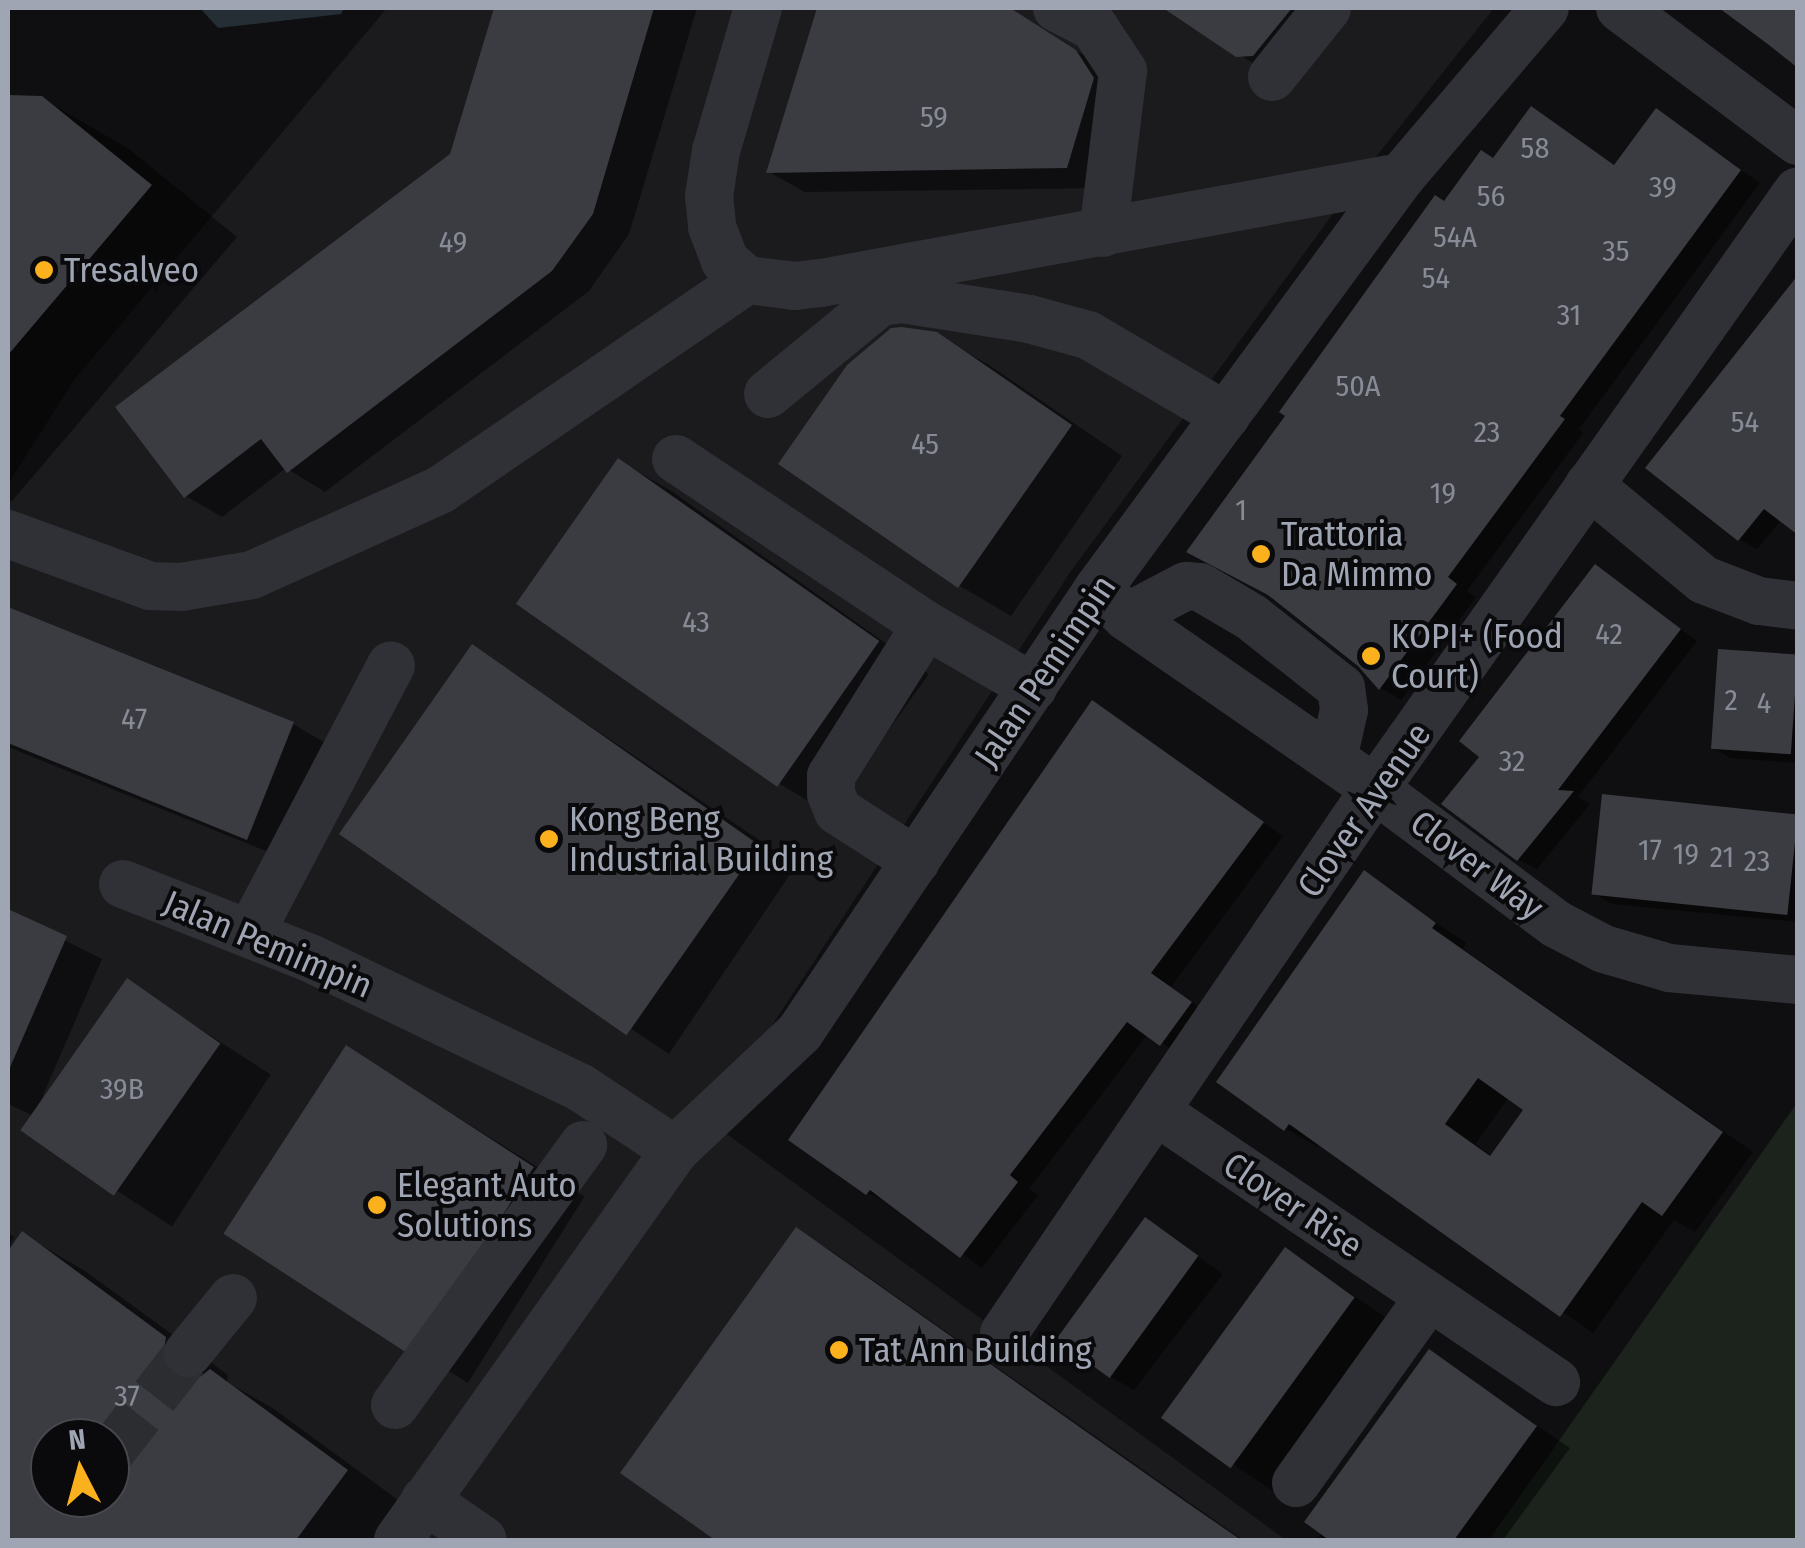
<!DOCTYPE html>
<html>
<head>
<meta charset="utf-8">
<style>
  body { margin:0 }
  #map { position:relative; width:1805px; height:1548px; overflow:hidden; background:#0f0f11; font-family:"Fira Sans Condensed",sans-serif }
  div>[style] { position:absolute }
  .built>* { inset:0; background:#1b1b1e }
  .green>* { inset:0; background:#1b231c }
  .water>* { inset:0; background:#252e35 }
  .shadow>* { inset:0; background:#0007; transform-origin:0 0 }
  .building>* { inset:0; background:#3b3c41; transform-origin:0 0 }
  .minor-tunnel>* { height:48px; margin-top:-24px; transform-origin:0; background:repeating-linear-gradient(90deg,#2c2d31 0 48px,transparent 0 72px) }
  .minor>* { height:48px; margin:-24px; padding:0 24px; transform-origin:24px; border-radius:24px; background:#303136 }
  .dots>* { width:28px; height:28px; translate:-50% -50%; box-sizing:border-box; border:5px solid #0a0a0c; border-radius:50% }
  span { translate:-50% -50%; white-space:nowrap; text-align:center; line-height:1.15; -webkit-text-stroke:8px #0a0a0c; paint-order:stroke }
  .number-label { font-size:30px; color:#868b96 }
  .number-label span { -webkit-text-stroke-width:0 }
  .poi-label { font-size:35px; color:#9fa5b2 }
  .left { translate:0 -50%; text-align:left }
  .street-label { font-size:35px; color:#9fa5b2 }
  .frame { position:absolute; inset:0; border:10px solid #9fa5b2; pointer-events:none }
  .north { position:absolute; left:30px; top:1418px; width:100px; height:100px; box-sizing:border-box; background:#0a0a0c; border:2px solid #46484e; border-radius:50%; rotate:354deg; font-size:28px; font-weight:700; line-height:40px; text-align:center; color:#9fa5b2 }
  .north::after { content:''; display:block; margin:auto; width:35px; height:45px; background:#fbb01d; clip-path:polygon(50% 0,100% 100%,50% 72%,0 100%) }
</style>
</head>
<body>
<div id="map">
  <div class="built">
    <div style="clip-path:polygon(evenodd,387px 8px,1494px 8px,1360px 177px,1069px 574px,709px 1121px,1286px 1540px,8px 1540px,8px 484px,74px 380px,387px 8px,50px 1438px,110px 1438px,110px 1498px,50px 1498px,50px 1438px)"></div>
  </div>
  <div class="green">
    <div style="clip-path:polygon(1797px 1103px,1797px 1540px,1489px 1540px)"></div>
  </div>
  <div class="water">
    <div style="clip-path:polygon(200px 8px,344px 8px,341px 14px,218px 28px)"></div>
  </div>
  <div class="shadow">
    <div style="clip-path:polygon(496px 8px,697px 8px,629px 234px,589px 291px,325px 492px,286px 468px,222px 517px,186px 496px,452px 156px)"></div>
    <div style="clip-path:polygon(820px 8px,1009px 8px,1112px 73px,1103px 188px,805px 192px,769px 172px)"></div>
    <div style="clip-path:polygon(1168px 8px,1348px 8px,1274px 77px)"></div>
    <div style="clip-path:polygon(8px 98px,41px 98px,129px 149px,237px 237px,12px 501px,8px 501px)"></div>
    <div style="clip-path:polygon(1532px 109px,1616px 166px,1656px 111px,1760px 183px,1579px 429px,1583px 433px,1467px 591px,1476px 597px,1401px 700px,1381px 688px,1360px 665px,1445px 204px,1494px 160px)"></div>
    <div style="clip-path:polygon(1798px 279px,1782px 519px,1757px 549px,1739px 539px)"></div>
    <div style="clip-path:polygon(936px 335px,989px 365px,1122px 456px,1011px 616px,960px 586px,781px 463px)"></div>
    <div style="clip-path:polygon(618px 461px,670px 490px,929px 674px,829px 813px,778px 783px)"></div>
    <div style="clip-path:polygon(1595px 567px,1697px 641px,1578px 797px,1590px 804px,1537px 869px,1518px 859px,1483px 756px)"></div>
    <div style="clip-path:polygon(8px 609px,293px 724px,329px 745px,283px 858px,8px 747px)"></div>
    <div style="left:473px;top:647px;width:390px;height:228px;rotate:34deg"></div>
    <div style="clip-path:polygon(1798px 657px,1798px 763px,1731px 758px,1713px 748px)"></div>
    <div style="clip-path:polygon(1093px 703px,1283px 836px,1171px 987px,1211px 1016px,1182px 1056px,1148px 1034px,1029px 1189px,1038px 1195px,982px 1268px,890px 1202px,867px 1193px)"></div>
    <div style="clip-path:polygon(1798px 816px,1798px 922px,1612px 904px,1594px 894px)"></div>
    <div style="clip-path:polygon(evenodd,1364px 873px,1466px 943px,1463px 949px,1753px 1152px,1695px 1232px,1674px 1220px,1593px 1333px,1321px 1143px,1318px 1147px,1286px 1129px,1364px 873px,1509px 1097px,1527px 1110px,1493px 1157px,1475px 1144px,1509px 1097px)"></div>
    <div style="clip-path:polygon(8px 912px,102px 959px,34px 1116px,8px 1104px)"></div>
    <div style="left:128px;top:982px;width:170px;height:181px;rotate:33deg"></div>
    <div style="left:347px;top:1048px;width:280px;height:220px;rotate:32deg"></div>
    <div style="clip-path:polygon(1146px 1220px,1223px 1274px,1134px 1390px,1107px 1375px)"></div>
    <div style="clip-path:polygon(796px 1230px,830px 1250px,1243px 1540px,711px 1540px)"></div>
    <div style="clip-path:polygon(evenodd,8px 1233px,14px 1237px,8px 1250px,22px 1234px,85px 1271px,228px 1375px,227px 1382px,274px 1409px,409px 1508px,385px 1540px,8px 1540px,8px 1233px,50px 1438px,110px 1438px,110px 1498px,50px 1498px,50px 1438px)"></div>
    <div style="left:1286px;top:1250px;width:125px;height:207px;rotate:34deg"></div>
    <div style="clip-path:polygon(1429px 1352px,1570px 1448px,1503px 1540px,1317px 1540px)"></div>
  </div>
  <div class="building">
    <div style="clip-path:polygon(494px 8px,654px 8px,593px 214px,552px 271px,287px 473px,261px 439px,184px 498px,115px 407px,450px 154px)"></div>
    <div style="clip-path:polygon(817px 8px,1010px 8px,1076px 50px,1094px 78px,1067px 168px,766px 173px)"></div>
    <div style="clip-path:polygon(1163px 8px,1292px 8px,1253px 56px,1236px 57px)"></div>
    <div style="clip-path:polygon(1719px 8px,1798px 8px,1798px 68px,1765px 42px)"></div>
    <div style="clip-path:polygon(8px 95px,42px 96px,152px 185px,8px 355px)"></div>
    <div style="clip-path:polygon(1531px 106px,1614px 165px,1656px 108px,1741px 170px,1560px 416px,1565px 419px,1448px 577px,1457px 584px,1379px 690px,1358px 666px,1268px 595px,1186px 552px,1285px 416px,1279px 412px,1435px 195px,1444px 201px,1481px 150px,1493px 158px)"></div>
    <div style="clip-path:polygon(1798px 275px,1798px 535px,1764px 509px,1738px 541px,1645px 468px)"></div>
    <div style="clip-path:polygon(902px 327px,937px 332px,1072px 425px,958px 588px,778px 464px,847px 365px,891px 328px)"></div>
    <div style="left:618px;top:458px;width:319px;height:178px;rotate:35deg"></div>
    <div style="clip-path:polygon(1595px 564px,1681px 629px,1558px 790px,1574px 791px,1517px 861px,1441px 804px,1479px 757px,1459px 741px)"></div>
    <div style="clip-path:polygon(8px 607px,294px 722px,247px 840px,8px 743px)"></div>
    <div style="left:472px;top:644px;width:351px;height:232px;rotate:35deg"></div>
    <div style="left:1718px;top:649px;width:80px;height:100px;rotate:4deg"></div>
    <div style="clip-path:polygon(1092px 700px,1264px 822px,1151px 973px,1192px 1002px,1160px 1046px,1127px 1022px,1010px 1175px,1018px 1182px,960px 1258px,870px 1190px,866px 1195px,788px 1140px)"></div>
    <div style="left:1602px;top:794px;width:197px;height:101px;rotate:6deg"></div>
    <div style="clip-path:polygon(evenodd,1364px 870px,1436px 923px,1432px 928px,1723px 1132px,1662px 1216px,1642px 1202px,1560px 1317px,1289px 1124px,1284px 1131px,1216px 1082px,1364px 870px,1478px 1078px,1523px 1110px,1490px 1156px,1445px 1124px,1478px 1078px)"></div>
    <div style="clip-path:polygon(8px 909px,67px 936px,8px 1072px)"></div>
    <div style="left:127px;top:978px;width:114px;height:186px;rotate:35deg"></div>
    <div style="left:346px;top:1045px;width:224px;height:225px;rotate:33deg"></div>
    <div style="left:1145px;top:1217px;width:66px;height:151px;rotate:36deg"></div>
    <div style="clip-path:polygon(796px 1227px,1186px 1502px,1241px 1540px,715px 1540px,620px 1473px)"></div>
    <div style="clip-path:polygon(evenodd,22px 1231px,166px 1337px,162px 1362px,171px 1375px,197px 1379px,210px 1369px,348px 1470px,296px 1540px,8px 1540px,8px 1251px,22px 1231px,50px 1438px,110px 1438px,110px 1498px,50px 1498px,50px 1438px)"></div>
    <div style="left:1285px;top:1247px;width:86px;height:211px;rotate:36deg"></div>
    <div style="clip-path:polygon(1429px 1349px,1537px 1426px,1454px 1540px,1329px 1540px,1304px 1522px)"></div>
  </div>
  <div class="minor-tunnel">
    <div style="left:110px;top:1453px;width:127px;rotate:-52deg"></div>
  </div>
  <div class="minor">
    <div style="left:758px;top:8px;width:149px;rotate:106.4deg"></div>
    <div style="left:716px;top:151px;width:46px;rotate:98.8deg"></div>
    <div style="left:709px;top:196px;width:31px;rotate:84deg"></div>
    <div style="left:712px;top:227px;width:36px;rotate:69deg"></div>
    <div style="left:725px;top:261px;width:29px;rotate:41deg"></div>
    <div style="left:747px;top:280px;width:48px;rotate:7.1deg"></div>
    <div style="left:795px;top:286px;width:26px;rotate:-7deg"></div>
    <div style="left:821px;top:283px;width:590px;rotate:-10.36deg"></div>
    <div style="left:1057px;top:8px;width:42px;rotate:27.2deg"></div>
    <div style="left:1094px;top:27px;width:53px;rotate:56.6deg"></div>
    <div style="left:1123px;top:71px;width:163px;rotate:97deg"></div>
    <div style="left:1620px;top:8px;width:222px;rotate:36.8deg"></div>
    <div style="left:1272px;top:77px;width:88px;rotate:-51.4deg"></div>
    <div style="left:768px;top:394px;width:145px;rotate:-39.4deg"></div>
    <div style="left:880px;top:302px;width:22px;rotate:-8deg"></div>
    <div style="left:902px;top:299px;width:129px;rotate:8.9deg"></div>
    <div style="left:1029px;top:319px;width:61px;rotate:15.2deg"></div>
    <div style="left:1088px;top:335px;width:160px;rotate:30.4deg"></div>
    <div style="left:676px;top:459px;width:300px;rotate:33.6deg"></div>
    <div style="left:926px;top:625px;width:124px;rotate:30.1deg"></div>
    <div style="left:1589px;top:485px;width:149px;rotate:39.6deg"></div>
    <div style="left:1704px;top:580px;width:59px;rotate:20.9deg"></div>
    <div style="left:1759px;top:601px;width:39px;rotate:7deg"></div>
    <div style="left:8px;top:534px;width:151px;rotate:20.1deg"></div>
    <div style="left:150px;top:586px;width:31px;rotate:2deg"></div>
    <div style="left:181px;top:587px;width:72px;rotate:-9.6deg"></div>
    <div style="left:252px;top:575px;width:206px;rotate:-24.3deg"></div>
    <div style="left:440px;top:490px;width:372px;rotate:-34.4deg"></div>
    <div style="left:1098px;top:589px;width:40px;rotate:44deg"></div>
    <div style="left:1127px;top:617px;width:302px;rotate:34.7deg"></div>
    <div style="left:1375px;top:789px;width:226px;rotate:36.7deg"></div>
    <div style="left:1556px;top:924px;width:54px;rotate:27.5deg"></div>
    <div style="left:1604px;top:949px;width:68px;rotate:16.3deg"></div>
    <div style="left:1669px;top:968px;width:130px;rotate:5.3deg"></div>
    <div style="left:1127px;top:617px;width:67px;rotate:-27.7deg"></div>
    <div style="left:1186px;top:586px;width:14px;rotate:4deg"></div>
    <div style="left:1200px;top:587px;width:59px;rotate:30.5deg"></div>
    <div style="left:1251px;top:617px;width:115px;rotate:38.3deg"></div>
    <div style="left:1341px;top:688px;width:22px;rotate:82deg"></div>
    <div style="left:1344px;top:710px;width:50px;rotate:102.7deg"></div>
    <div style="left:916px;top:861px;width:93px;rotate:-147.3deg"></div>
    <div style="left:838px;top:811px;width:18px;rotate:-112deg"></div>
    <div style="left:831px;top:794px;width:18px;rotate:-90deg"></div>
    <div style="left:831px;top:776px;width:178px;rotate:-57.8deg"></div>
    <div style="left:123px;top:884px;width:201px;rotate:21.6deg"></div>
    <div style="left:310px;top:958px;width:301px;rotate:25.6deg"></div>
    <div style="left:581px;top:1088px;width:113px;rotate:33.4deg"></div>
    <div style="left:251px;top:932px;width:301px;rotate:-62.3deg"></div>
    <div style="left:1157px;top:1112px;width:482px;rotate:34.1deg"></div>
    <div style="left:1004px;top:1333px;width:658px;rotate:-55.71deg"></div>
    <div style="left:1375px;top:789px;width:732px;rotate:-54.73deg"></div>
    <div style="left:188px;top:1353px;width:71px;rotate:-50.7deg"></div>
    <div style="left:395px;top:1405px;width:321px;rotate:-54.1deg"></div>
    <div style="left:1296px;top:1483px;width:229px;rotate:-54.4deg"></div>
    <div style="left:425px;top:1500px;width:70px;rotate:34.6deg"></div>
    <div style="left:398px;top:1540px;width:478px;rotate:-54.6deg"></div>
    <div style="left:675px;top:1150px;width:172px;rotate:-43.3deg"></div>
    <div style="left:800px;top:1032px;width:534px;rotate:-56.07deg"></div>
    <div style="left:1098px;top:589px;width:511px;rotate:-53.67deg"></div>
    <div style="left:1401px;top:177px;width:222px;rotate:-49.6deg"></div>
  </div>
  <div class="dots">
    <div style="left:44px;top:270px;background:#fbb01d"></div>
    <div style="left:1261px;top:554px;background:#fbb01d"></div>
    <div style="left:1371px;top:656px;background:#fbb01d"></div>
    <div style="left:549px;top:839px;background:#fbb01d"></div>
    <div style="left:377px;top:1205px;background:#fbb01d"></div>
    <div style="left:839px;top:1350px;background:#fbb01d"></div>
  </div>
  <div class="number-label">
    <span style="left:934px;top:117px">59</span>
    <span style="left:1535px;top:148px">58</span>
    <span style="left:1663px;top:187px">39</span>
    <span style="left:1491px;top:196px">56</span>
    <span style="left:1455px;top:237px">54A</span>
    <span style="left:453px;top:242px">49</span>
    <span style="left:1616px;top:251px">35</span>
    <span style="left:1436px;top:278px">54</span>
    <span style="left:1569px;top:315px">31</span>
    <span style="left:1358px;top:386px">50A</span>
    <span style="left:1745px;top:422px">54</span>
    <span style="left:1487px;top:432px">23</span>
    <span style="left:925px;top:444px">45</span>
    <span style="left:1443px;top:493px">19</span>
    <span style="left:1241px;top:510px">1</span>
    <span style="left:696px;top:622px">43</span>
    <span style="left:1609px;top:634px">42</span>
    <span style="left:1731px;top:700px">2</span>
    <span style="left:1764px;top:703px">4</span>
    <span style="left:134px;top:719px">47</span>
    <span style="left:1512px;top:761px">32</span>
    <span style="left:1650px;top:850px">17</span>
    <span style="left:1686px;top:854px">19</span>
    <span style="left:1722px;top:857px">21</span>
    <span style="left:1757px;top:861px">23</span>
    <span style="left:122px;top:1089px">39B</span>
    <span style="left:127px;top:1396px">37</span>
  </div>
  <div class="poi-label">
    <span class="left" style="left:64px;top:270px">Tresalveo</span>
    <span class="left" style="left:1281px;top:554px">Trattoria<br>Da Mimmo</span>
    <span class="left" style="left:1391px;top:656px">KOPI+ (Food<br>Court)</span>
    <span class="left" style="left:569px;top:839px">Kong Beng<br>Industrial Building</span>
    <span class="left" style="left:397px;top:1205px">Elegant Auto<br>Solutions</span>
    <span class="left" style="left:859px;top:1350px">Tat Ann Building</span>
  </div>
  <div class="street-label">
    <span style="left:1045px;top:671px;rotate:-56deg">Jalan Pemimpin</span>
    <span style="left:1364px;top:810px;rotate:-55deg">Clover Avenue</span>
    <span style="left:1477px;top:865px;rotate:37deg">Clover Way</span>
    <span style="left:268px;top:944px;rotate:23deg">Jalan Pemimpin</span>
    <span style="left:1293px;top:1205px;rotate:34deg">Clover Rise</span>
  </div>
  <div class="frame"></div>
  <div class="north">N</div>
</div>
</body>
</html>
